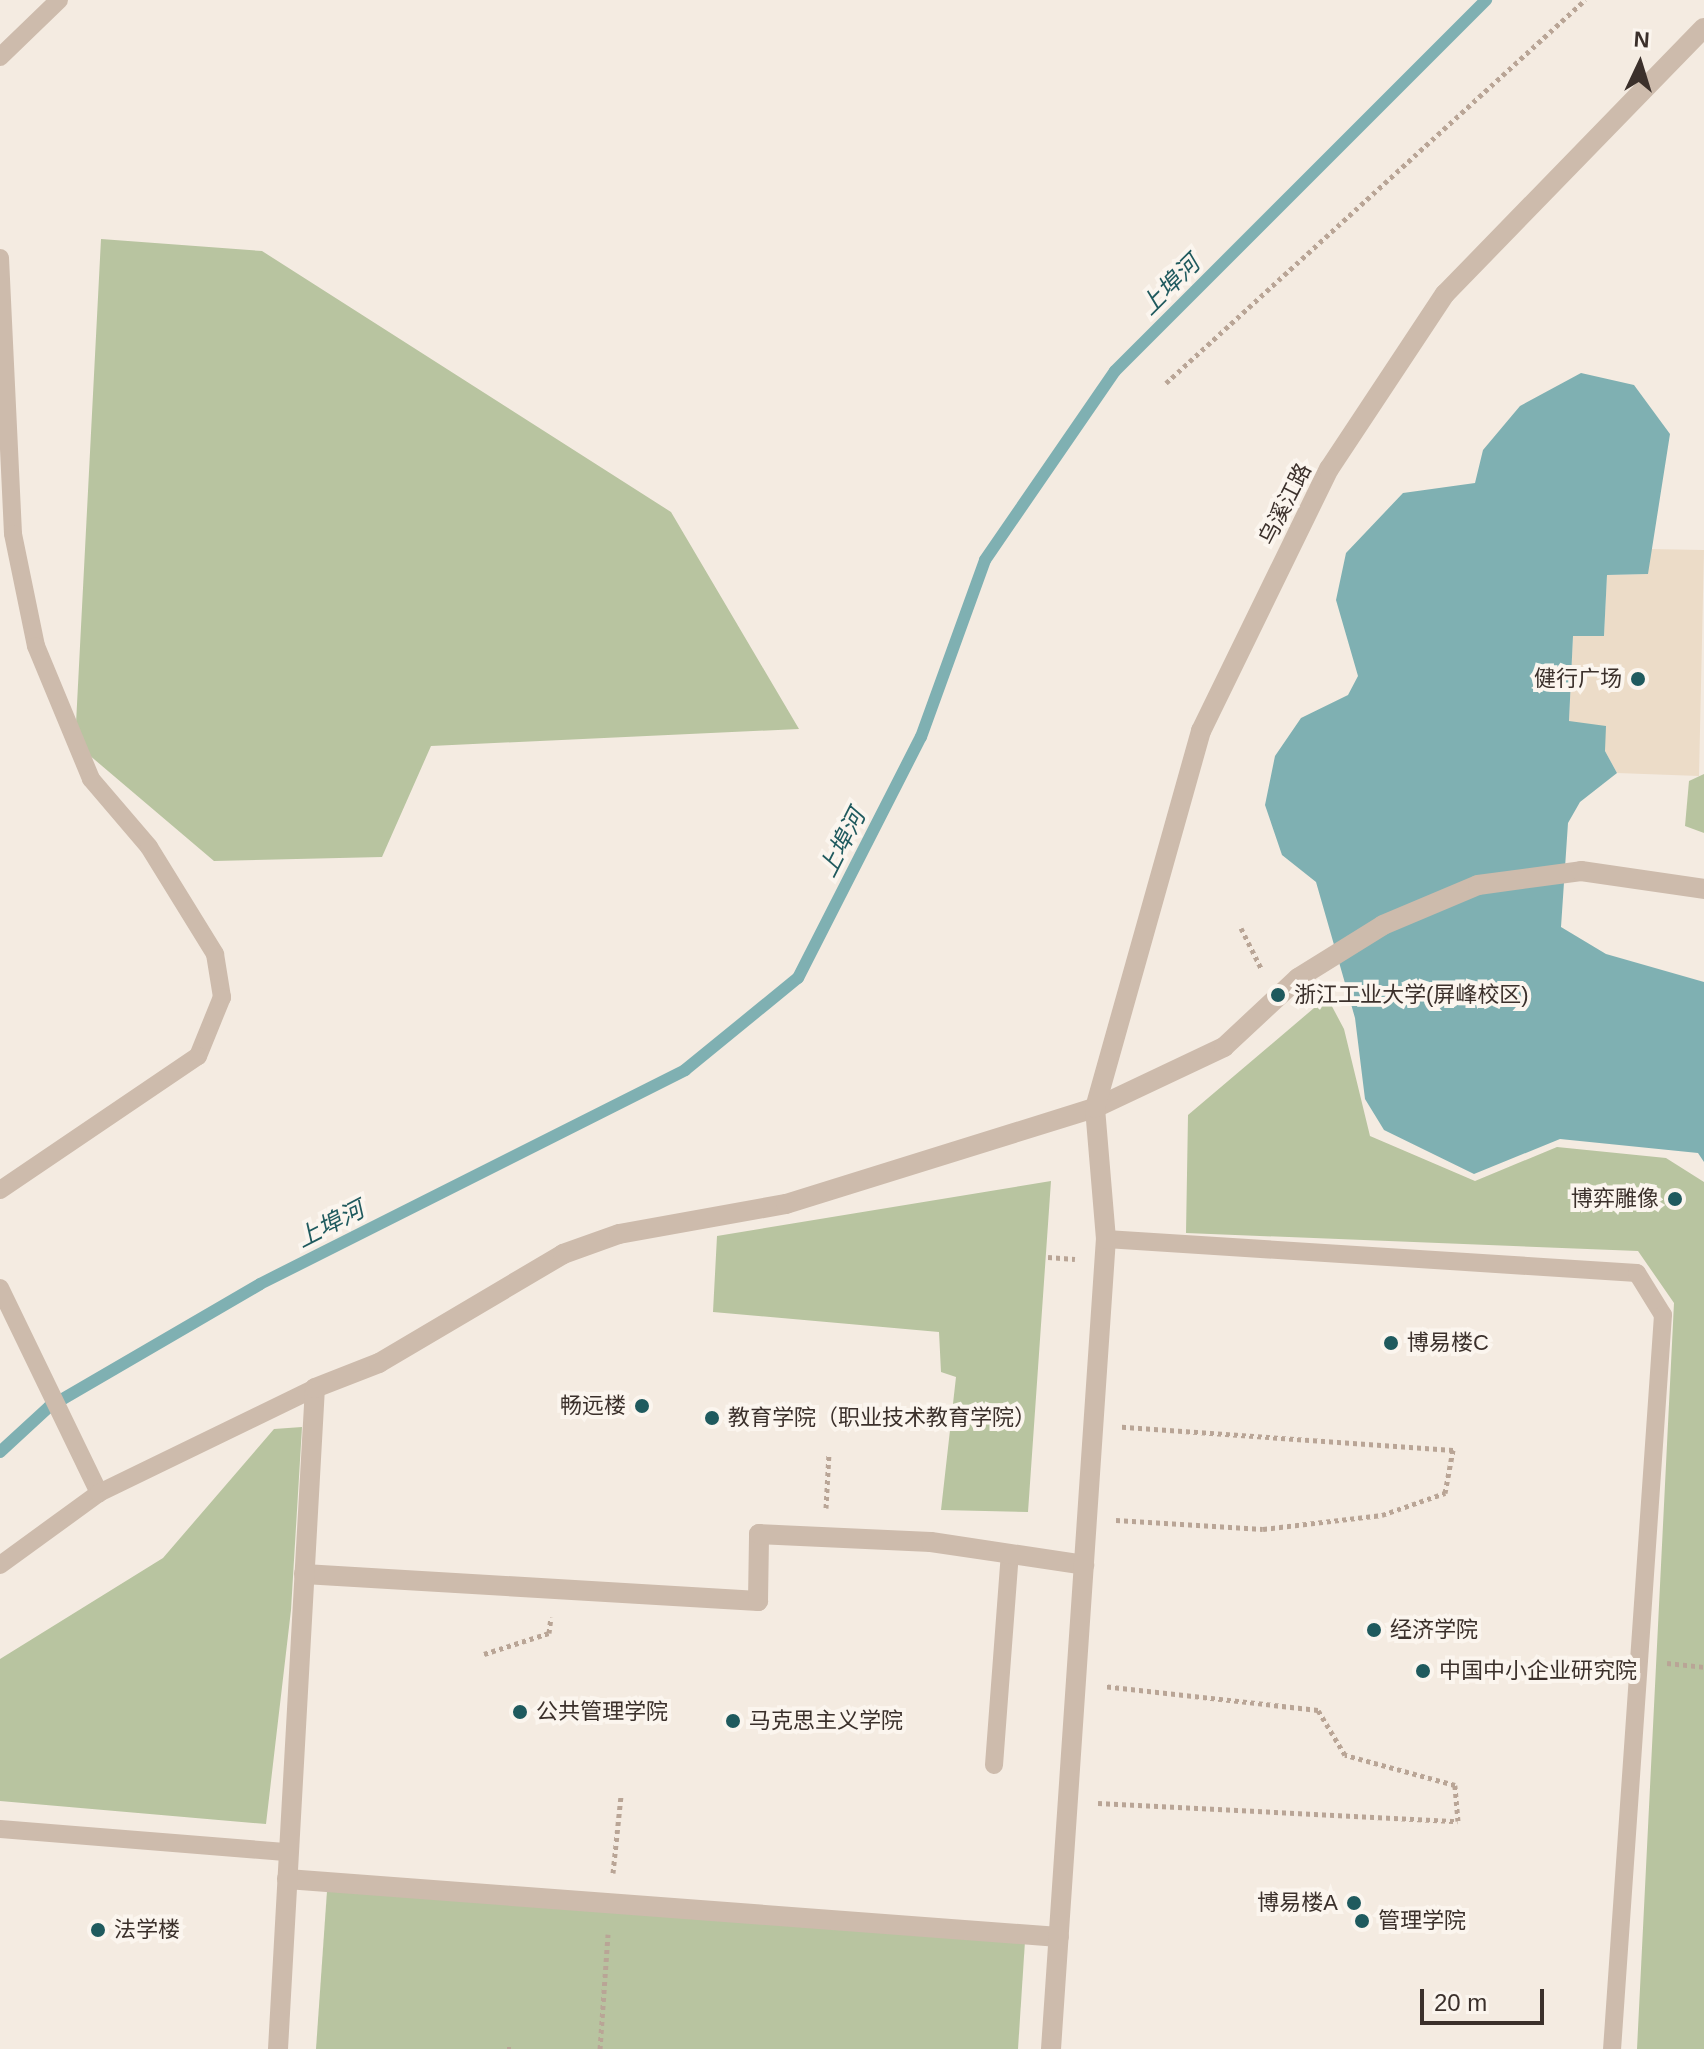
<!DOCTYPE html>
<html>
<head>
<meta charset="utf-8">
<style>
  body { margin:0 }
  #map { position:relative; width:1704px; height:2049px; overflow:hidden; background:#f4ebe1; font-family:Helvetica,"Noto Sans SC",sans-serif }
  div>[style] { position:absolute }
  .green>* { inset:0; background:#b8c4a0 }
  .plaza>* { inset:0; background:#ecdcc8 }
  .water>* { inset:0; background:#7fb0b2 }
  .stream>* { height:12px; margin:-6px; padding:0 6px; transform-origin:6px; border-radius:6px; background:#7fb0b2 }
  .path>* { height:5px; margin-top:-2.5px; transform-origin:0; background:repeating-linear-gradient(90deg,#b9a596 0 4px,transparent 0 8px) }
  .service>* { height:18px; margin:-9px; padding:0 9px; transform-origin:9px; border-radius:9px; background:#cdbbac }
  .minor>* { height:20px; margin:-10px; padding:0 10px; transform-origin:10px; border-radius:10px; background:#cdbbac }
  .dots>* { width:22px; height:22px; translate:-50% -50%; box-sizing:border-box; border:4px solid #fbf5ee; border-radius:50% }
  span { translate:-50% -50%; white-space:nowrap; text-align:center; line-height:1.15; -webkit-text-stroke:8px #fbf5ee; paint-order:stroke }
  .street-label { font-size:22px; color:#3b302b }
  .poi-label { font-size:22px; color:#3b302b }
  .right { translate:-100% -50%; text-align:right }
  .left { translate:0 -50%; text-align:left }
  .water-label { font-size:24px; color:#1f5a5e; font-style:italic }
  .north { position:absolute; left:1600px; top:24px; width:80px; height:80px; -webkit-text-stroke:6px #fbf5ee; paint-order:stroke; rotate:4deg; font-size:22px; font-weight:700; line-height:32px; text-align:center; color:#3b302b }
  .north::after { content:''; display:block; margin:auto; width:28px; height:36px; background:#3b302b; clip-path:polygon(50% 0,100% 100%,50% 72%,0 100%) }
  .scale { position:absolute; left:1420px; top:1989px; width:124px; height:36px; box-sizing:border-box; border:4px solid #3b302b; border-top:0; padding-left:10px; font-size:24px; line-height:28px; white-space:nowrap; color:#3b302b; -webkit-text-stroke:6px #fbf5ee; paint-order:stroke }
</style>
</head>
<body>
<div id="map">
  <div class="green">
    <div style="clip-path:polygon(101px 239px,262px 251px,671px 512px,799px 729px,431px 746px,382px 857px,214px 861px,75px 743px)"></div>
    <div style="clip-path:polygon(1704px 774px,1704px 833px,1685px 826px,1689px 781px)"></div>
    <div style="clip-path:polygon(1327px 997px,1344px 1029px,1370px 1136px,1475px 1181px,1557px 1147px,1666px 1158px,1704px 1182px,1704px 2049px,1637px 2049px,1674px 1303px,1638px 1251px,1186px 1233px,1188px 1115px)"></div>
    <div style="clip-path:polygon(1051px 1181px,1028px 1512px,941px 1510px,956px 1377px,941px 1372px,939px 1332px,713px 1312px,717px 1236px)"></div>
    <div style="clip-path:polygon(302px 1427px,291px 1610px,266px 1824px,0 1801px,0 1659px,163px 1558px,274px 1429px)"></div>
    <div style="clip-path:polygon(327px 1891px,1025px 1941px,1018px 2049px,316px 2049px)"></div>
  </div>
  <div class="plaza">
    <div style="clip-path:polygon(1649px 549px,1704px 550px,1699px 776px,1617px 773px,1605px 751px,1569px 722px,1573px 635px,1604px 636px,1607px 575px,1648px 574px)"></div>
  </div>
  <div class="water">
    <div style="clip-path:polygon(1581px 373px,1634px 385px,1670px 434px,1648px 574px,1607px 575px,1604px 636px,1573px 636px,1569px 721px,1606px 726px,1605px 751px,1617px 773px,1580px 802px,1568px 823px,1561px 927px,1606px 954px,1704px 982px,1704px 1162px,1698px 1153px,1560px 1139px,1474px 1174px,1384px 1130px,1365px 1099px,1355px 1018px,1316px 882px,1282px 855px,1265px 805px,1275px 756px,1301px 718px,1348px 695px,1358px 676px,1336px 600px,1346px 553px,1403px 493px,1475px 483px,1483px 450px,1520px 406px)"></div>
  </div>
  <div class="stream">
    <div style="left:0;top:1452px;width:67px;rotate:-42.6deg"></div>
    <div style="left:49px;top:1407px;width:244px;rotate:-30.2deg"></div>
    <div style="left:260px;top:1284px;width:476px;rotate:-26.7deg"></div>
    <div style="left:685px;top:1070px;width:146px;rotate:-39.2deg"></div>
    <div style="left:798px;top:978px;width:271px;rotate:-63deg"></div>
    <div style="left:921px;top:737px;width:188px;rotate:-70.1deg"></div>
    <div style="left:985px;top:560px;width:229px;rotate:-55.5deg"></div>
    <div style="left:1115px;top:371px;width:525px;rotate:-45deg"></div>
  </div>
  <div class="path">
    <div style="left:1166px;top:383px;width:568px;rotate:-42.43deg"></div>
    <div style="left:1241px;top:928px;width:47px;rotate:63.4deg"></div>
    <div style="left:1048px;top:1257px;width:27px;rotate:4deg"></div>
    <div style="left:826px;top:1508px;width:55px;rotate:-86.9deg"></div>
    <div style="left:1116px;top:1520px;width:147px;rotate:3.5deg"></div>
    <div style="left:1263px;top:1529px;width:120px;rotate:-6.7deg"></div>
    <div style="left:1382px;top:1515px;width:67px;rotate:-19.2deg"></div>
    <div style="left:1445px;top:1493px;width:44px;rotate:-79.5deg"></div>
    <div style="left:1453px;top:1450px;width:332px;rotate:-176deg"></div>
    <div style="left:484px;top:1654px;width:68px;rotate:-17.9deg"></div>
    <div style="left:549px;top:1633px;width:16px;rotate:-83deg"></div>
    <div style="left:1667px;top:1663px;width:37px;rotate:6deg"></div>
    <div style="left:1098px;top:1803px;width:360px;rotate:2.9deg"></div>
    <div style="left:1458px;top:1821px;width:36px;rotate:-95deg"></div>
    <div style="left:1455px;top:1785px;width:114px;rotate:-164.7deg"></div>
    <div style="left:1345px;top:1755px;width:52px;rotate:-121deg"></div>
    <div style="left:1318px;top:1710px;width:214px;rotate:-173.6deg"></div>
    <div style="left:613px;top:1873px;width:78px;rotate:-84.1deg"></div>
    <div style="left:507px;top:2049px;width:8px"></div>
    <div style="left:600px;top:2049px;width:115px;rotate:-86deg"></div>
  </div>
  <div class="service">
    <div style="left:0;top:57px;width:82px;rotate:-44deg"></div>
    <div style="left:0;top:258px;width:276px;rotate:87.3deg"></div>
    <div style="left:13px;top:534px;width:114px;rotate:78.4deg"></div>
    <div style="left:36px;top:646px;width:144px;rotate:67.5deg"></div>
    <div style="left:91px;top:779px;width:89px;rotate:49.5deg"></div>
    <div style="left:149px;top:847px;width:126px;rotate:58.3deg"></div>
    <div style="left:215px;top:954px;width:44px;rotate:80.8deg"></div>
    <div style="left:222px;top:997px;width:64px;rotate:112.1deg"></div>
    <div style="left:198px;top:1056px;width:239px;rotate:145.9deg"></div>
    <div style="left:1106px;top:1239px;width:532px;rotate:3.66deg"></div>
    <div style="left:1637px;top:1273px;width:49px;rotate:58.2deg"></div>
    <div style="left:1663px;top:1315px;width:736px;rotate:93.97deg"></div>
    <div style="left:0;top:1288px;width:228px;rotate:64.2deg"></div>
    <div style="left:0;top:1565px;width:122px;rotate:-36deg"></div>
    <div style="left:99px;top:1493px;width:240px;rotate:-25.9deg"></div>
    <div style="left:994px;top:1765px;width:212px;rotate:-85.7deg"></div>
    <div style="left:0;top:1829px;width:289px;rotate:4.6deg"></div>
  </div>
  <div class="minor">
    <div style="left:304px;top:1574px;width:455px;rotate:3.4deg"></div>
    <div style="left:758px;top:1601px;width:67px;rotate:-89.1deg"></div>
    <div style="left:759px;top:1534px;width:172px;rotate:2.7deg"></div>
    <div style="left:931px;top:1542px;width:155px;rotate:8.5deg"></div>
    <div style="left:287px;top:1879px;width:774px;rotate:4.3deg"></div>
    <div style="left:278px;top:2049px;width:662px;rotate:-86.8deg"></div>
    <div style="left:315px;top:1388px;width:69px;rotate:-21.3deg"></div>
    <div style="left:379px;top:1363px;width:214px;rotate:-30.6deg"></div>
    <div style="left:563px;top:1254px;width:59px;rotate:-19.7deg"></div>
    <div style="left:619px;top:1234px;width:170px;rotate:-10.2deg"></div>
    <div style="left:786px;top:1204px;width:324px;rotate:-17.3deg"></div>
    <div style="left:1095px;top:1108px;width:143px;rotate:-25.3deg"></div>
    <div style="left:1224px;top:1047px;width:101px;rotate:-43deg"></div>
    <div style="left:1298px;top:978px;width:100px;rotate:-31.9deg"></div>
    <div style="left:1383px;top:925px;width:103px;rotate:-22.8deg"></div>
    <div style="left:1478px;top:885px;width:104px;rotate:-7.7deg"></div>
    <div style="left:1581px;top:871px;width:124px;rotate:8.3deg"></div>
    <div style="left:1051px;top:2049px;width:812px;rotate:-86.12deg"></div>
    <div style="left:1106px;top:1239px;width:131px;rotate:-94.8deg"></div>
    <div style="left:1095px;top:1108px;width:392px;rotate:-74.3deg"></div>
    <div style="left:1201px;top:731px;width:292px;rotate:-64deg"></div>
    <div style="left:1329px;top:469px;width:210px;rotate:-56.5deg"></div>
    <div style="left:1445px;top:294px;width:371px;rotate:-45.8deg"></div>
  </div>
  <div class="dots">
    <div style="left:1638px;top:679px;background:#1f5a5e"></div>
    <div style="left:1278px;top:995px;background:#1f5a5e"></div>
    <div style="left:1675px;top:1199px;background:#1f5a5e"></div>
    <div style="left:1391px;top:1343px;background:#1f5a5e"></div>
    <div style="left:642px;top:1406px;background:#1f5a5e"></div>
    <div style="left:712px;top:1418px;background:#1f5a5e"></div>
    <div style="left:1374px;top:1630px;background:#1f5a5e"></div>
    <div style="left:1423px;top:1671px;background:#1f5a5e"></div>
    <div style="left:520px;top:1712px;background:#1f5a5e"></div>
    <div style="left:733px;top:1721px;background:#1f5a5e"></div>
    <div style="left:1354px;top:1903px;background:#1f5a5e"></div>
    <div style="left:1362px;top:1921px;background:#1f5a5e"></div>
    <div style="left:98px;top:1930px;background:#1f5a5e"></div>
  </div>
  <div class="street-label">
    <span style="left:1285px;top:504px;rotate:-63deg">乌溪江路</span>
  </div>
  <div class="poi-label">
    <span class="right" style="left:1622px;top:679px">健行广场</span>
    <span class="left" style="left:1294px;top:995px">浙江工业大学(屏峰校区)</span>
    <span class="right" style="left:1659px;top:1199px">博弈雕像</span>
    <span class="left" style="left:1407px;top:1343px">博易楼C</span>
    <span class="right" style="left:626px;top:1406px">畅远楼</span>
    <span class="left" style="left:728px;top:1418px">教育学院（职业技术教育学院）</span>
    <span class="left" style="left:1390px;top:1630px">经济学院</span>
    <span class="left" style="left:1439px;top:1671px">中国中小企业研究院</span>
    <span class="left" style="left:536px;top:1712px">公共管理学院</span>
    <span class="left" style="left:749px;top:1721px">马克思主义学院</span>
    <span class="right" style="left:1338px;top:1903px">博易楼A</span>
    <span class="left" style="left:1378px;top:1921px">管理学院</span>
    <span class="left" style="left:114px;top:1930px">法学楼</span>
  </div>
  <div class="water-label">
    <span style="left:1170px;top:285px;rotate:-45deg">上埠河</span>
    <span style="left:842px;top:843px;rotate:-63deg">上埠河</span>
    <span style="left:330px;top:1224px;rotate:-27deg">上埠河</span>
  </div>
  <div class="north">N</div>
  <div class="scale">20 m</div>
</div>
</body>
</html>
